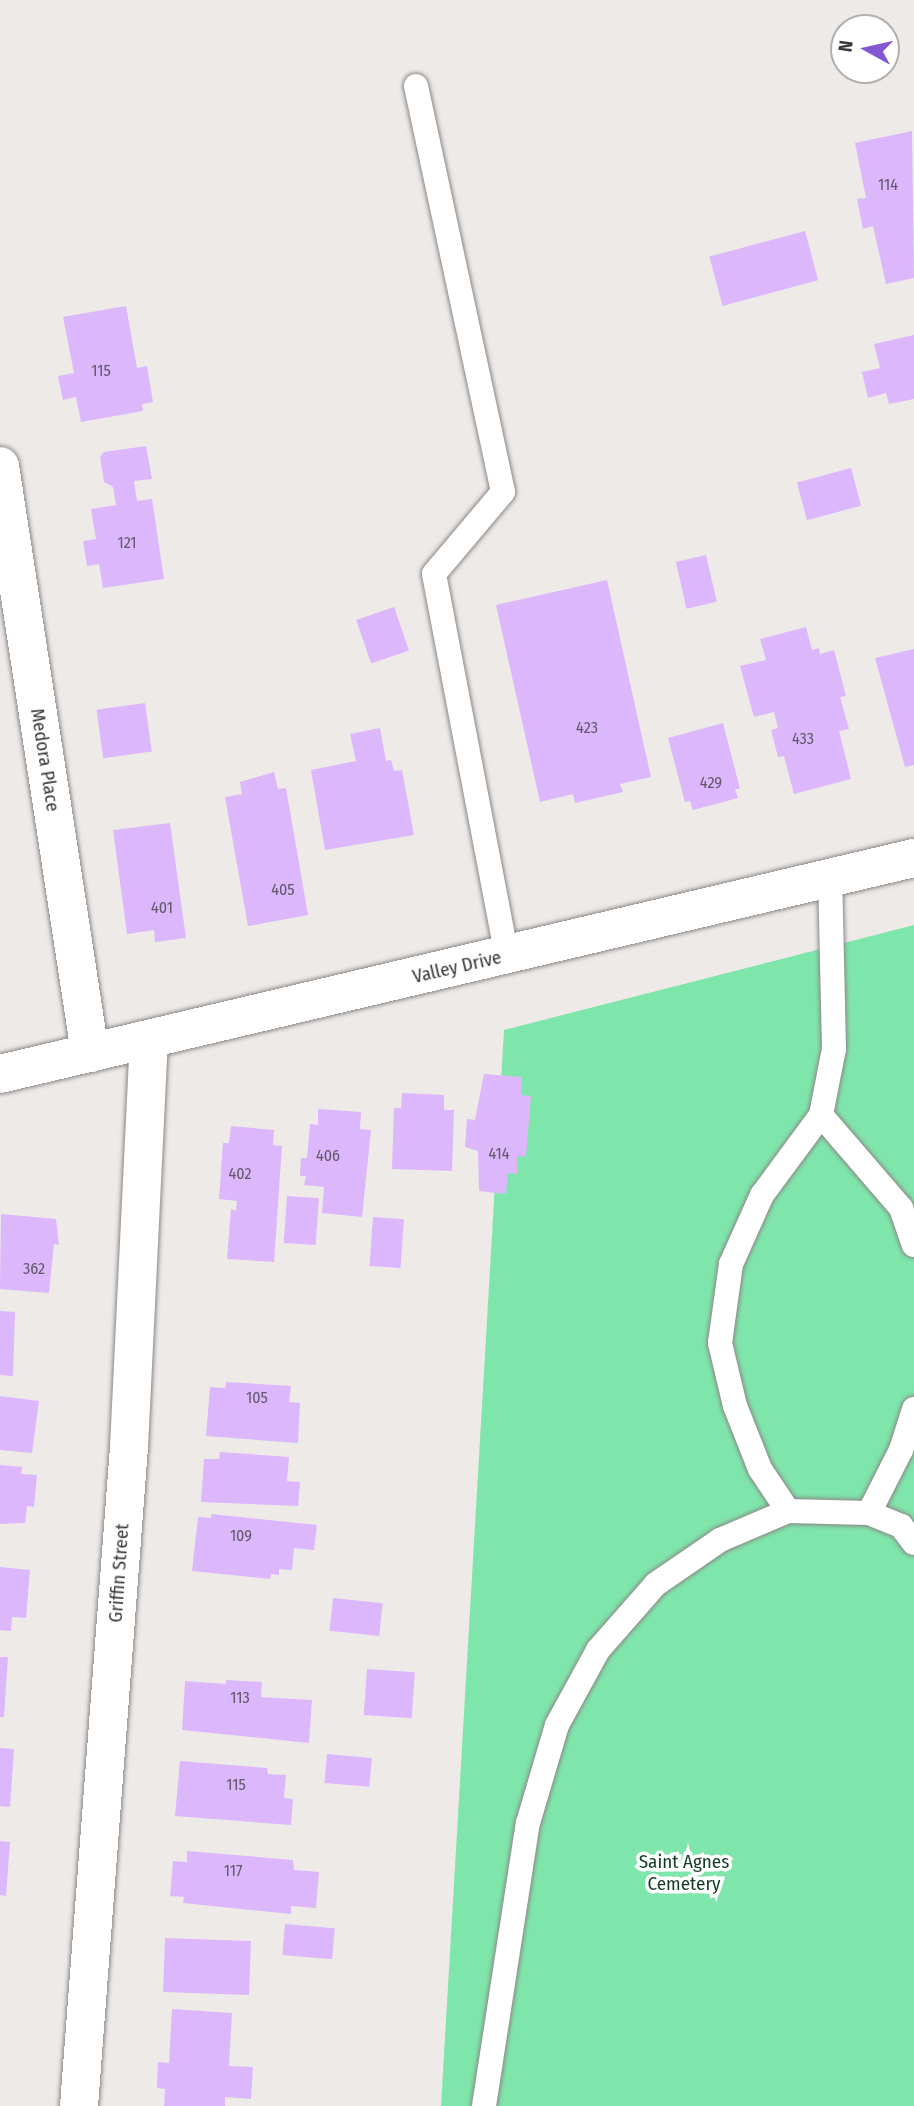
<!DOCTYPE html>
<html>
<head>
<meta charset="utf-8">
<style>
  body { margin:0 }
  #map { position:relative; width:914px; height:2106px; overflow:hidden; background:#eeeae8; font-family:"Fira Sans Condensed",sans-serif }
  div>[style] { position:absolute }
  .green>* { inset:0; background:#7fe6ab }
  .building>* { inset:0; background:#dcb7fc; transform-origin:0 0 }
  .roads { filter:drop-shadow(0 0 2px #8b8886) drop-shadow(0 0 2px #8b8886) }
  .lane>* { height:24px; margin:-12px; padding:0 12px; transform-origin:12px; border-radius:12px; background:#fff }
  .street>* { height:38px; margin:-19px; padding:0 19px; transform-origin:19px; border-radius:19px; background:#fff }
  .secondary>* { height:38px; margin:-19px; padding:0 19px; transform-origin:19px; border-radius:19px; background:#fff }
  span { translate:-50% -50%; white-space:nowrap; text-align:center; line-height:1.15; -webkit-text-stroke:7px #fff; paint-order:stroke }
  .number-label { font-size:16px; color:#625869 }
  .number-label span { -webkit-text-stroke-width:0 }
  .street-label { font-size:19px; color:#3a3938 }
  .park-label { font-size:19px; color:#113d26 }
  .north { position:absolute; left:830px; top:14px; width:70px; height:70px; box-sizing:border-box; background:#fff; border:2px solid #b0b0af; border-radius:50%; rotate:278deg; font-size:19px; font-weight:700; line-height:28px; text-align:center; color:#3a3938 }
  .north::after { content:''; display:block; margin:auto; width:24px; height:32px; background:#8257d1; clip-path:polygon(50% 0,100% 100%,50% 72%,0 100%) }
</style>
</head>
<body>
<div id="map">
  <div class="green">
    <div style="clip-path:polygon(914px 925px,914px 2106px,441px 2106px,504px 1030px)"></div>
  </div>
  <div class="building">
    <div style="clip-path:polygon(912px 131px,914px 278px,886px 284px,873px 226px,863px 229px,857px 199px,866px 198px,855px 143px)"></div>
    <div style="left:805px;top:231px;width:51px;height:99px;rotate:75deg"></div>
    <div style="clip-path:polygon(126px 306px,137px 368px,147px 366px,153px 402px,142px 404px,143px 411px,81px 422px,76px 397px,63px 400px,58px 376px,74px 373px,63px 317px)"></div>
    <div style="clip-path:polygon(914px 335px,914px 399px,889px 404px,886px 393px,868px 398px,862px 372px,880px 368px,874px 344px)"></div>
    <div style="clip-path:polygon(146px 446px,152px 479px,134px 481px,137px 501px,152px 499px,164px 579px,103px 588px,99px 564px,87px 566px,83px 541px,96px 539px,91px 509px,116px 505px,113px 487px,104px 482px,100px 457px,104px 452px)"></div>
    <div style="left:851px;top:468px;width:39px;height:56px;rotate:75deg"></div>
    <div style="left:706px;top:555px;width:48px;height:31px;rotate:77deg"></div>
    <div style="clip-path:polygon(607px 580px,651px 777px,620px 784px,623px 792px,575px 803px,573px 794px,540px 802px,496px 605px)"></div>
    <div style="left:394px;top:607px;width:46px;height:40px;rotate:71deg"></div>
    <div style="clip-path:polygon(806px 627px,812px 650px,819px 648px,820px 654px,834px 650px,846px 696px,840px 697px,849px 729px,839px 731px,851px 779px,794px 794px,784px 756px,778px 757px,771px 730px,778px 728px,774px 712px,754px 717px,740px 666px,766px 660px,760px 639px)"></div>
    <div style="clip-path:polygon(914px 649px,914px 765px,905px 767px,875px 658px)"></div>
    <div style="left:145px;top:703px;width:49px;height:49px;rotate:82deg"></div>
    <div style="clip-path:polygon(723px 723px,740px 789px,735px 789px,738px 798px,693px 810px,690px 801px,685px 802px,668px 738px)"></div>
    <div style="clip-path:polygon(380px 728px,386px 761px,391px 760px,394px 771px,402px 770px,414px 835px,325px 850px,311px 770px,356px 761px,350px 734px)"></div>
    <div style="clip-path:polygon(274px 772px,278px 789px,286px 788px,308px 915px,248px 926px,225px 797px,242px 794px,240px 782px)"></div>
    <div style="clip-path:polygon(170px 823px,186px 938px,155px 942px,154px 930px,127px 934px,113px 830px)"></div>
    <div style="clip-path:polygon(484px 1074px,522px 1077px,521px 1095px,531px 1096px,526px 1157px,517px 1156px,517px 1174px,508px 1173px,506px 1194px,479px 1191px,478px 1151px,465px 1147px,467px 1119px,475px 1120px)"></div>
    <div style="clip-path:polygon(402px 1093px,444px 1095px,444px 1110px,454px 1110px,452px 1171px,392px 1169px,394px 1108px,401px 1108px)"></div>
    <div style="clip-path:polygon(318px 1109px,361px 1112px,360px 1129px,371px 1130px,362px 1217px,322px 1213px,324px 1187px,304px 1185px,306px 1176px,300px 1176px,301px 1158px,307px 1158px,310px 1124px,318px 1125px)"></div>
    <div style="clip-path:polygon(231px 1126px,274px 1130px,273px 1145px,282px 1146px,274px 1262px,227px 1259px,231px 1209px,236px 1211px,237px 1201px,219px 1199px,223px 1143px,229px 1143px)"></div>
    <div style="left:287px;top:1196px;width:32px;height:47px;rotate:4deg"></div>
    <div style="clip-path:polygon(1px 1214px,56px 1219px,59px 1245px,54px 1244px,49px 1293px,0 1289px)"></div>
    <div style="left:373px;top:1217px;width:31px;height:49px;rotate:4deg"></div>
    <div style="clip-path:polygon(0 1311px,15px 1312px,13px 1376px,0 1375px)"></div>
    <div style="clip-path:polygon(226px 1382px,291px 1386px,289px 1402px,300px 1403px,298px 1443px,206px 1436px,210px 1387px,225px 1388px)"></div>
    <div style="clip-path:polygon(0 1396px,39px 1401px,32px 1453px,0 1450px)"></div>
    <div style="clip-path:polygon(220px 1452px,289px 1457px,287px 1481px,300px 1482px,298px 1506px,201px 1502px,204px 1459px,219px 1459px)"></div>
    <div style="clip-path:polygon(0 1465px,22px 1467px,21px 1474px,37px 1475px,34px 1507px,27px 1506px,25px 1523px,0 1524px)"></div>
    <div style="clip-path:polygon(211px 1514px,317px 1525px,314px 1550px,294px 1548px,292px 1570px,279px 1569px,279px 1575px,271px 1574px,270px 1579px,192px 1571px,198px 1517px,211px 1518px)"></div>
    <div style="clip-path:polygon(0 1567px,30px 1570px,26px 1618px,12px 1617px,11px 1631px,0 1630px)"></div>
    <div style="left:333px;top:1598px;width:50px;height:33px;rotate:6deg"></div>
    <div style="clip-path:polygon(0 1657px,8px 1657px,4px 1717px,0 1717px)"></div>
    <div style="left:367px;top:1669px;width:48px;height:46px;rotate:4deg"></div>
    <div style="clip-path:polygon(226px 1680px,262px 1682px,261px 1697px,312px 1700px,309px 1743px,182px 1730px,185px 1681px,226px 1684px)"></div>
    <div style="clip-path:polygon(0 1748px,14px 1749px,10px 1807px,0 1806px)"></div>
    <div style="left:327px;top:1754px;width:45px;height:29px;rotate:5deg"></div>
    <div style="clip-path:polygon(180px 1761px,267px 1768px,268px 1774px,286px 1775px,284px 1798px,293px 1799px,291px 1825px,175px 1816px)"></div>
    <div style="clip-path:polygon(0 1841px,10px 1842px,6px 1896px,0 1895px)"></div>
    <div style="clip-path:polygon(187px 1851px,293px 1860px,294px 1870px,319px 1872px,316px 1908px,291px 1906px,291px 1914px,183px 1903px,184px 1897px,170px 1896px,173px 1861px,187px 1862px)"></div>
    <div style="left:285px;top:1924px;width:50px;height:31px;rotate:5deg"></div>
    <div style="left:165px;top:1938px;width:86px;height:54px;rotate:2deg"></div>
    <div style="clip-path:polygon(172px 2009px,232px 2013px,229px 2066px,253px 2067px,251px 2099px,225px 2097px,225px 2106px,164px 2106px,165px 2089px,157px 2088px,158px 2062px,169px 2063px)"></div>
  </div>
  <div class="roads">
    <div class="lane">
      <div style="left:416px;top:86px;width:415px;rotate:77.9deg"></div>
      <div style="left:503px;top:492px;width:107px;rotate:130.1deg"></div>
      <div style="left:434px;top:574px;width:388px;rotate:79.2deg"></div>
      <div style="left:821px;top:1115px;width:123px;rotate:49.3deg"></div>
      <div style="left:901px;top:1208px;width:39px;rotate:71deg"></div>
      <div style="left:788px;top:1511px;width:50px;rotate:-123.7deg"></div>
      <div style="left:760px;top:1469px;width:68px;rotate:-111.6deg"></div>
      <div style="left:735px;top:1406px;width:65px;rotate:-103.4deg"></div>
      <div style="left:720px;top:1343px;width:80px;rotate:-82.1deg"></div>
      <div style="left:731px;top:1264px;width:76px;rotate:-65.8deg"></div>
      <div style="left:762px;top:1195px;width:99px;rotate:-53.6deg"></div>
      <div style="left:821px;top:1115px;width:67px;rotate:-78.9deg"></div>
      <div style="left:834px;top:1049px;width:171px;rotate:-91.3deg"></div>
      <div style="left:869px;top:1513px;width:71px;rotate:-63.1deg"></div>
      <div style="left:901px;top:1450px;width:43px;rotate:-72.4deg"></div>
      <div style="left:484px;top:2106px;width:286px;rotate:-81.2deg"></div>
      <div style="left:528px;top:1823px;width:102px;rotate:-73.5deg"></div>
      <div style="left:557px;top:1725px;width:85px;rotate:-61.3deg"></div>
      <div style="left:598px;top:1650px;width:88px;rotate:-48.7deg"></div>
      <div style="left:656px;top:1584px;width:78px;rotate:-34.5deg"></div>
      <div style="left:720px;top:1540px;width:74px;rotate:-23.1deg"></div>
      <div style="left:788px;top:1511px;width:81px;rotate:1.4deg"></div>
      <div style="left:869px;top:1513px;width:35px;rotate:22deg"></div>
      <div style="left:901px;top:1526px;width:21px;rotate:53deg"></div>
    </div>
    <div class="street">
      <div style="left:0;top:466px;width:594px;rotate:81.28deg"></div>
      <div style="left:79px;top:2106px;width:661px;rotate:-85.66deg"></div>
      <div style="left:129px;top:1447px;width:408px;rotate:-87.2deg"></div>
    </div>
    <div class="secondary">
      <div style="left:0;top:1074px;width:939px;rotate:-13.3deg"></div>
    </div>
  </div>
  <div class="number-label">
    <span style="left:888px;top:185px">114</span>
    <span style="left:101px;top:371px">115</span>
    <span style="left:127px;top:543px">121</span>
    <span style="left:587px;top:728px">423</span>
    <span style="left:803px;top:739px">433</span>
    <span style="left:711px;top:783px">429</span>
    <span style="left:283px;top:890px">405</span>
    <span style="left:162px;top:908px">401</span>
    <span style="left:499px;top:1154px">414</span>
    <span style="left:328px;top:1156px">406</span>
    <span style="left:240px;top:1174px">402</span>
    <span style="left:34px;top:1269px">362</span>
    <span style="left:257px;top:1398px">105</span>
    <span style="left:241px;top:1536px">109</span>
    <span style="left:240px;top:1698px">113</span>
    <span style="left:236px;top:1785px">115</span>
    <span style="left:233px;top:1871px">117</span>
  </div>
  <div class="street-label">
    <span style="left:45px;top:760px;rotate:81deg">Medora Place</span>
    <span style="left:457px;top:967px;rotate:-13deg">Valley Drive</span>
    <span style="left:119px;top:1573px;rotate:-86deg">Griffin Street</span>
  </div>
  <div class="park-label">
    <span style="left:684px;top:1873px">Saint Agnes<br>Cemetery</span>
  </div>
  <div class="north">N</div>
</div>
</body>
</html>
